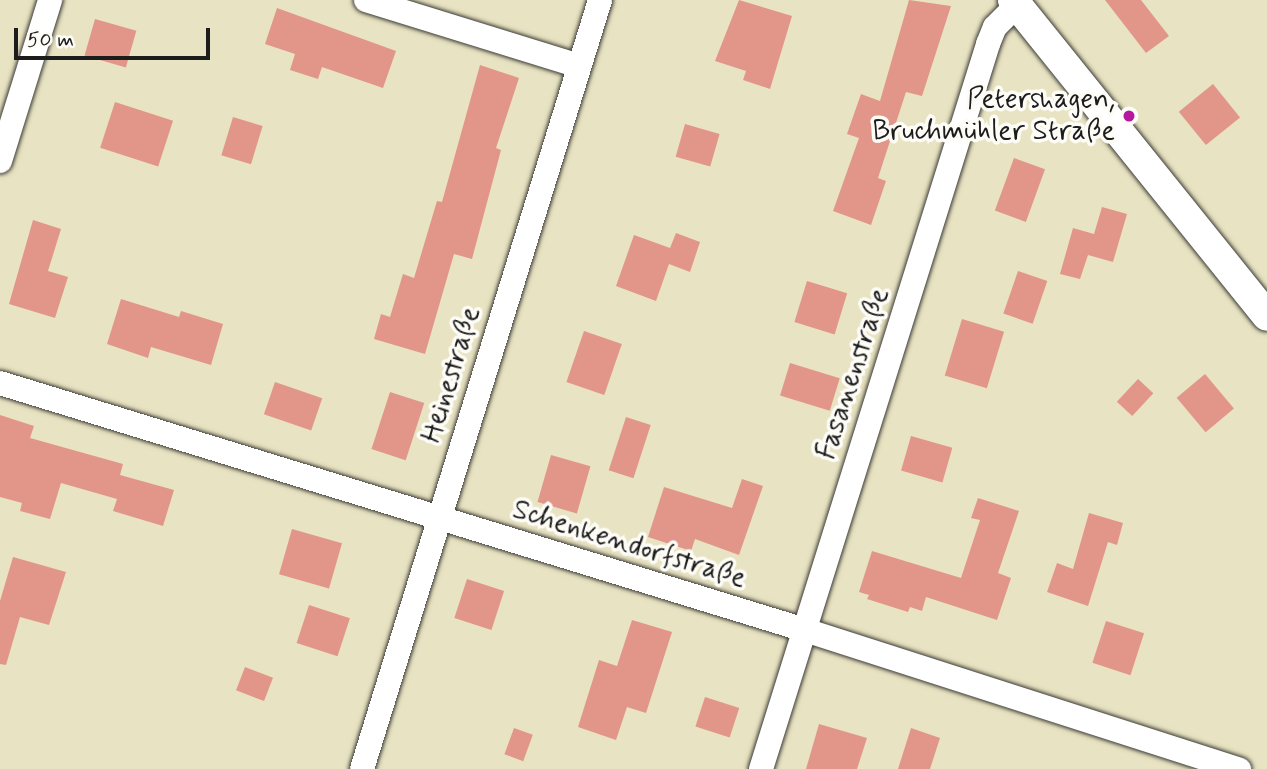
<!DOCTYPE html>
<html>
<head>
<meta charset="utf-8">
<style>
  body { margin:0 }
  #map { position:relative; width:1267px; height:769px; overflow:hidden; background:#e8e3c2; font-family:Mynerve,sans-serif }
  div>[style] { position:absolute }
  .building>* { inset:0; background:#e2968a; transform-origin:0 0 }
  .roads { filter:drop-shadow(0 0 2px #3b3a35) drop-shadow(0 0 2px #3b3a35) }
  .minor>* { height:24px; margin:-12px; padding:0 12px; transform-origin:12px; border-radius:12px; background:#fff }
  .tertiary>* { height:30px; margin:-15px; padding:0 15px; transform-origin:15px; border-radius:15px; background:#fff }
  .dots>* { width:19px; height:19px; translate:-50% -50%; box-sizing:border-box; border:4px solid #fdfcf7; border-radius:50% }
  span { translate:-50% -50%; white-space:nowrap; text-align:center; line-height:1.15; -webkit-text-stroke:7px #fdfcf7; paint-order:stroke }
  .poi-label { font-size:28px; color:#1c1c1c }
  .right { translate:-100% -50%; text-align:right }
  .street-label { font-size:28px; color:#1c1c1c }
  .scale { position:absolute; left:14px; top:28px; width:196px; height:32px; box-sizing:border-box; border:4px solid #1c1c1c; border-top:0; padding-left:9px; font-size:21px; line-height:24px; white-space:nowrap; color:#1c1c1c; -webkit-text-stroke:5px #fdfcf7; paint-order:stroke }
</style>
</head>
<body>
<div id="map">
  <div class="building">
    <div style="clip-path:polygon(739px 0,792px 16px,770px 89px,743px 80px,746px 71px,715px 61px)"></div>
    <div style="clip-path:polygon(909px 0,951px 6px,922px 96px,906px 92px,878px 178px,886px 181px,871px 225px,833px 211px,859px 138px,847px 134px,861px 94px,880px 101px)"></div>
    <div style="clip-path:polygon(1105px 0,1141px 0,1169px 36px,1146px 53px)"></div>
    <div style="clip-path:polygon(277px 8px,396px 51px,383px 88px,322px 67px,318px 79px,290px 70px,295px 54px,265px 44px)"></div>
    <div style="left:95px;top:19px;width:43px;height:38px;rotate:16deg"></div>
    <div style="clip-path:polygon(480px 65px,519px 78px,496px 148px,501px 150px,472px 259px,454px 254px,425px 354px,374px 339px,381px 314px,390px 317px,403px 274px,414px 278px,437px 201px,442px 202px)"></div>
    <div style="left:1213px;top:84px;width:43px;height:44px;rotate:51deg"></div>
    <div style="left:115px;top:102px;width:61px;height:48px;rotate:18deg"></div>
    <div style="left:233px;top:117px;width:31px;height:40px;rotate:17deg"></div>
    <div style="left:685px;top:124px;width:36px;height:34px;rotate:16deg"></div>
    <div style="left:1014px;top:158px;width:33px;height:56px;rotate:20deg"></div>
    <div style="clip-path:polygon(1102px 207px,1127px 214px,1113px 262px,1088px 255px,1080px 279px,1060px 274px,1073px 228px,1094px 234px)"></div>
    <div style="clip-path:polygon(33px 220px,61px 229px,48px 271px,68px 277px,55px 318px,9px 304px)"></div>
    <div style="clip-path:polygon(676px 233px,700px 242px,690px 272px,669px 264px,656px 301px,616px 286px,634px 235px,670px 248px)"></div>
    <div style="left:1018px;top:271px;width:31px;height:45px;rotate:19deg"></div>
    <div style="left:807px;top:281px;width:42px;height:43px;rotate:17deg"></div>
    <div style="clip-path:polygon(121px 299px,179px 317px,181px 311px,223px 324px,211px 365px,151px 347px,148px 358px,107px 344px)"></div>
    <div style="left:962px;top:319px;width:44px;height:59px;rotate:17deg"></div>
    <div style="left:584px;top:331px;width:40px;height:54px;rotate:19deg"></div>
    <div style="left:790px;top:363px;width:52px;height:34px;rotate:17deg"></div>
    <div style="left:1205px;top:374px;width:45px;height:37px;rotate:50deg"></div>
    <div style="left:1138px;top:379px;width:21px;height:31px;rotate:43deg"></div>
    <div style="left:275px;top:382px;width:50px;height:34px;rotate:19deg"></div>
    <div style="left:390px;top:392px;width:36px;height:60px;rotate:18deg"></div>
    <div style="clip-path:polygon(0 415px,34px 426px,30px 438px,123px 464px,120px 475px,174px 490px,163px 526px,113px 511px,117px 499px,61px 483px,50px 519px,20px 511px,22px 503px,0 497px)"></div>
    <div style="left:626px;top:417px;width:26px;height:56px;rotate:18deg"></div>
    <div style="left:911px;top:436px;width:43px;height:36px;rotate:16deg"></div>
    <div style="left:551px;top:455px;width:41px;height:49px;rotate:16deg"></div>
    <div style="clip-path:polygon(742px 479px,763px 486px,739px 555px,695px 539px,691px 551px,648px 537px,664px 487px,732px 508px)"></div>
    <div style="clip-path:polygon(978px 498px,1019px 511px,998px 573px,1011px 578px,997px 620px,926px 597px,922px 611px,910px 607px,908px 612px,867px 599px,869px 595px,859px 592px,872px 551px,961px 578px,980px 520px,971px 518px)"></div>
    <div style="clip-path:polygon(1089px 513px,1123px 523px,1117px 545px,1108px 542px,1088px 606px,1047px 592px,1057px 563px,1073px 569px)"></div>
    <div style="left:292px;top:529px;width:52px;height:47px;rotate:16deg"></div>
    <div style="clip-path:polygon(13px 557px,66px 572px,49px 625px,20px 617px,6px 665px,0 664px,0 601px)"></div>
    <div style="left:467px;top:579px;width:39px;height:41px;rotate:18deg"></div>
    <div style="left:309px;top:605px;width:43px;height:40px;rotate:18deg"></div>
    <div style="clip-path:polygon(632px 620px,672px 632px,646px 713px,627px 707px,616px 740px,578px 727px,599px 660px,617px 666px)"></div>
    <div style="left:1106px;top:621px;width:40px;height:44px;rotate:18deg"></div>
    <div style="left:245px;top:667px;width:30px;height:25px;rotate:21deg"></div>
    <div style="left:705px;top:697px;width:36px;height:31px;rotate:18deg"></div>
    <div style="clip-path:polygon(819px 724px,867px 738px,857px 769px,806px 769px)"></div>
    <div style="left:514px;top:728px;width:20px;height:28px;rotate:20deg"></div>
    <div style="clip-path:polygon(911px 728px,940px 738px,930px 769px,898px 769px)"></div>
  </div>
  <div class="roads">
    <div class="minor">
      <div style="left:366px;top:0;width:223px;rotate:17.2deg"></div>
      <div style="left:0;top:161px;width:169px;rotate:-72.7deg"></div>
      <div style="left:0;top:383px;width:842px;rotate:17.06deg"></div>
      <div style="left:805px;top:630px;width:456px;rotate:17.8deg"></div>
      <div style="left:362px;top:769px;width:805px;rotate:-72.8deg"></div>
      <div style="left:761px;top:769px;width:760px;rotate:-72.61deg"></div>
      <div style="left:988px;top:44px;width:18px;rotate:-68deg"></div>
      <div style="left:995px;top:27px;width:31px;rotate:-45deg"></div>
    </div>
    <div class="tertiary">
      <div style="left:1013px;top:0;width:405px;rotate:51.2deg"></div>
    </div>
  </div>
  <div class="dots">
    <div style="left:1129px;top:116px;background:#b5179e"></div>
  </div>
  <div class="poi-label">
    <span class="right" style="left:1115px;top:116px">Petershagen,<br>Bruchmühler Straße</span>
  </div>
  <div class="street-label">
    <span style="left:854px;top:374px;rotate:-72deg">Fasanenstraße</span>
    <span style="left:452px;top:375px;rotate:-73deg">Heinestraße</span>
    <span style="left:629px;top:545px;rotate:17deg">Schenkendorfstraße</span>
  </div>
  <div class="scale">50 m</div>
</div>
</body>
</html>
